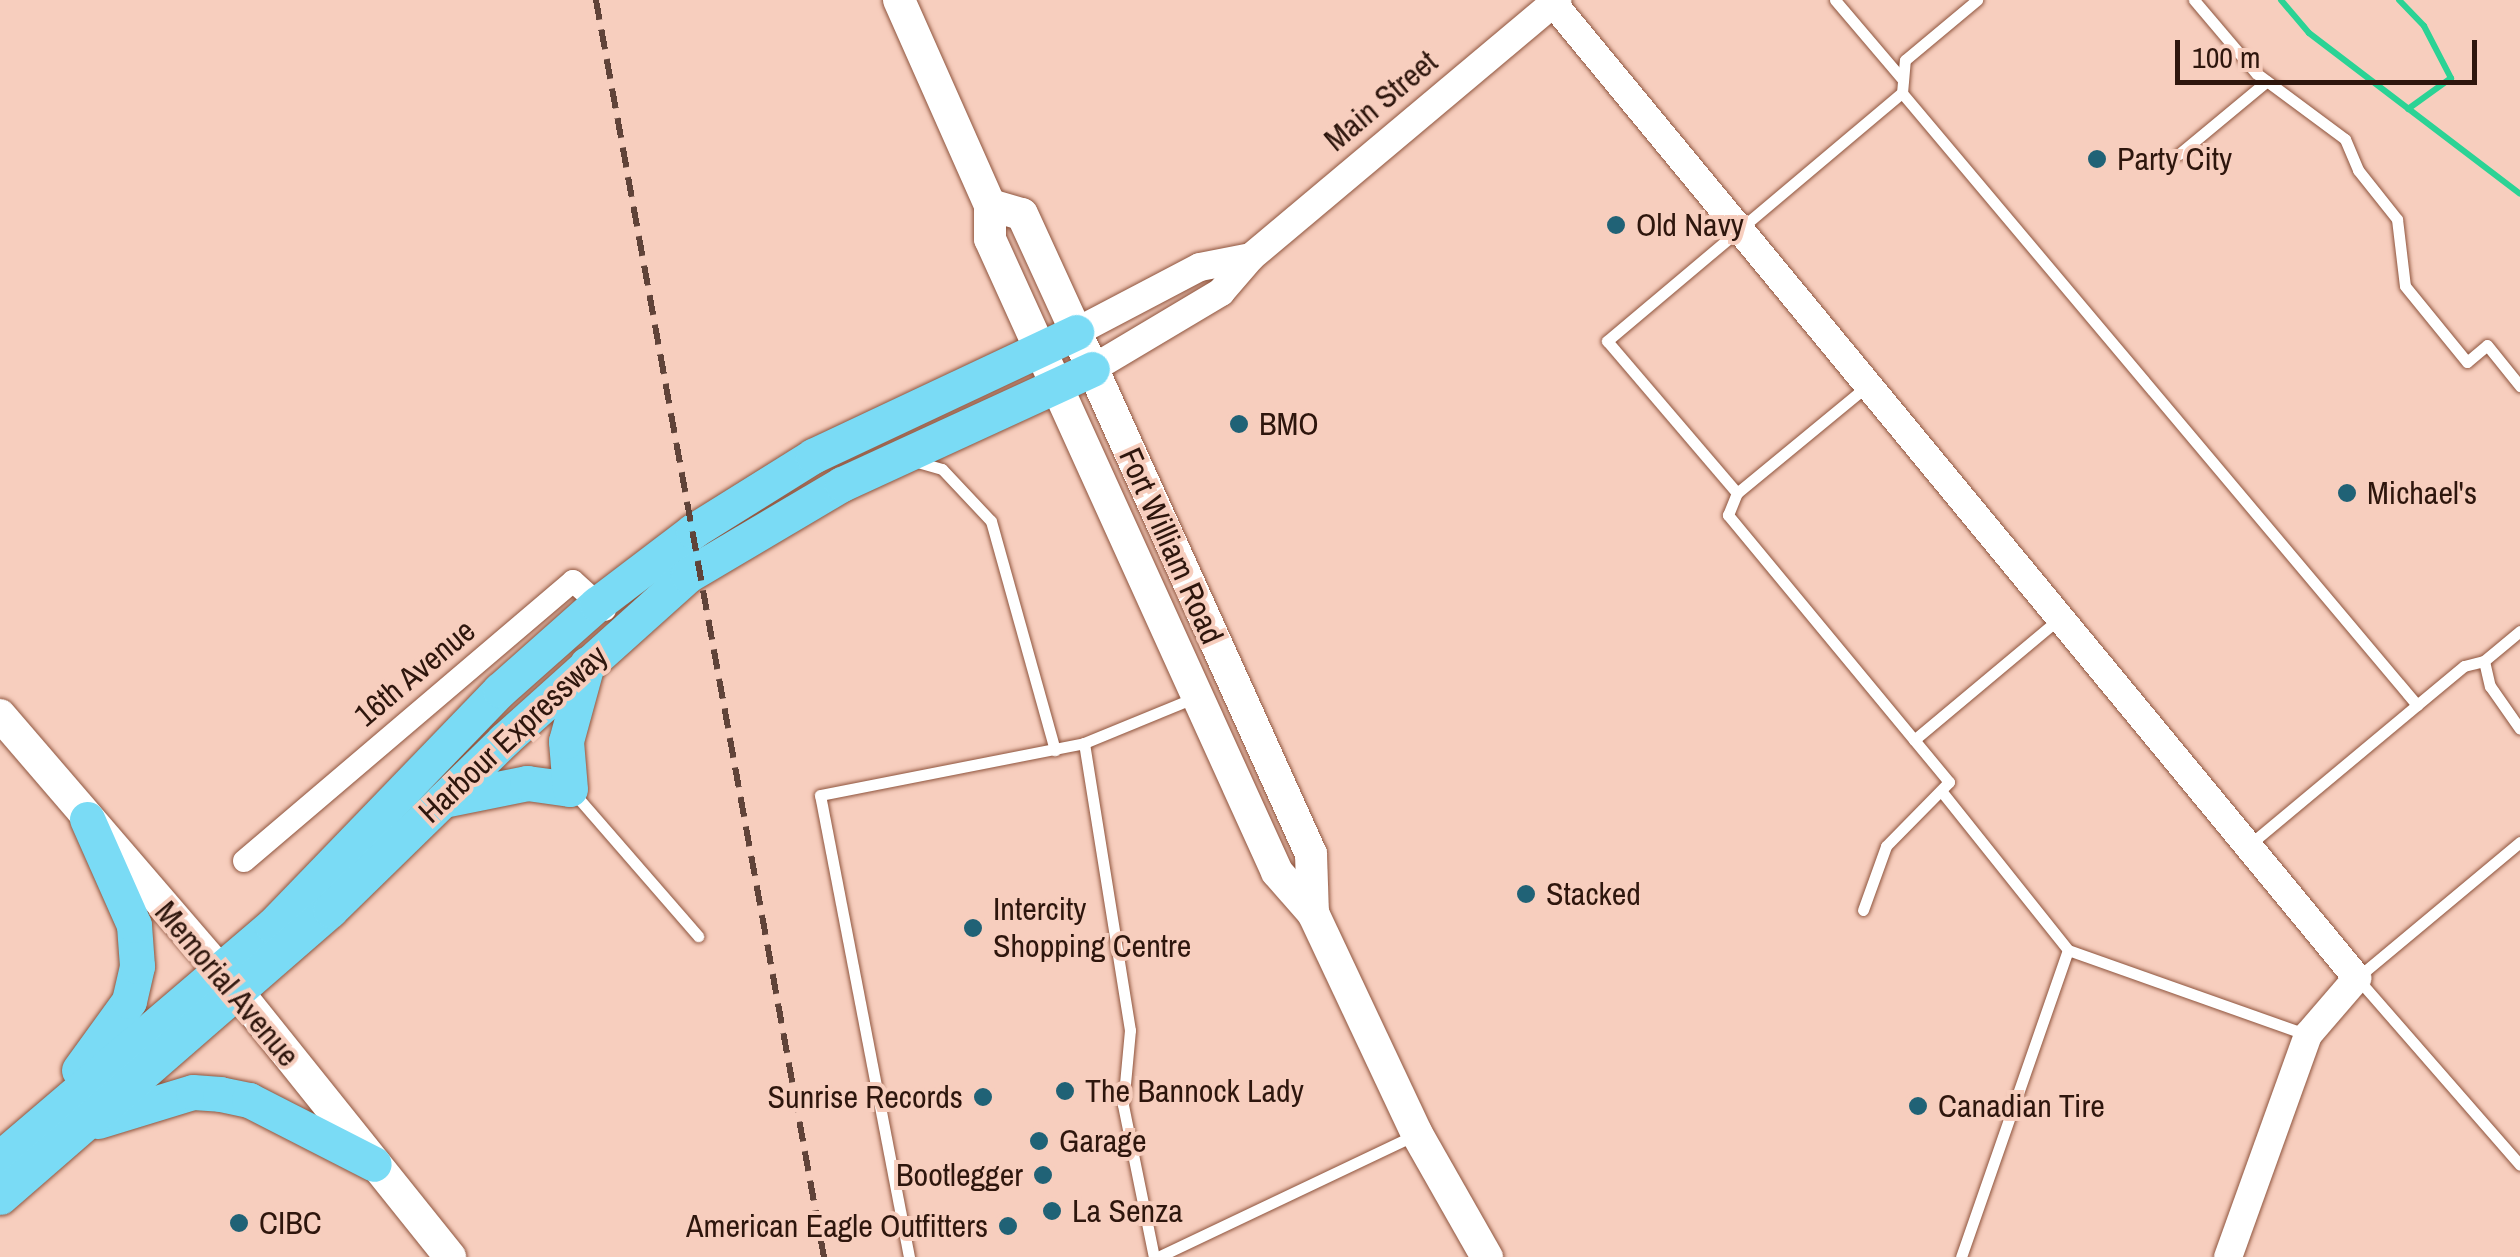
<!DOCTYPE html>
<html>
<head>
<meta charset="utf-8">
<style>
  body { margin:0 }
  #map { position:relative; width:2520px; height:1257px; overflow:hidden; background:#f7cebe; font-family:"Archivo Narrow",sans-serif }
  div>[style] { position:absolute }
  .stream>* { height:6px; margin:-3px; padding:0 3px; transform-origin:3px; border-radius:3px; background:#2bd395 }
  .roads { filter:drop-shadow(0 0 2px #8e543d) drop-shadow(0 0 2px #8e543d) }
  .service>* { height:11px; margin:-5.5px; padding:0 5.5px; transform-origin:5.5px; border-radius:5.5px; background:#fff }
  .minor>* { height:22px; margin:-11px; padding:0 11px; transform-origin:11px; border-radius:11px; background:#fff }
  .tertiary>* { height:28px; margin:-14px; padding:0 14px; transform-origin:14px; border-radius:14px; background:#fff }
  .secondary>* { height:32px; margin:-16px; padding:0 16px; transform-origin:16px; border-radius:16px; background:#fff }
  .primary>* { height:35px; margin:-17.5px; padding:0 17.5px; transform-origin:17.5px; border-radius:17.5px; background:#7adbf5 }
  .rail>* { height:6px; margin-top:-3px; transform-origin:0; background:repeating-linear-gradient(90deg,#604339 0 20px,transparent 0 30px) }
  .dots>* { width:28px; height:28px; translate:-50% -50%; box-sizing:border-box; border:5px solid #f7cebe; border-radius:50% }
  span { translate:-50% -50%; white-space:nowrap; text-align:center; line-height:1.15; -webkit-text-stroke:8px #f7cebe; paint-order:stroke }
  .street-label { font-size:32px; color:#2e160d }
  .poi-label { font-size:32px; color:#2e160d }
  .left { translate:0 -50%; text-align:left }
  .right { translate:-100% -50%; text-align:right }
  .scale { position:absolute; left:2175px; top:40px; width:302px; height:45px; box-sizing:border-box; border:5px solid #2e160d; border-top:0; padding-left:12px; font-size:30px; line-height:35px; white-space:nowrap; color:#2e160d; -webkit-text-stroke:8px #f7cebe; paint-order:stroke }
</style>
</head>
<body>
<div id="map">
  <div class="stream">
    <div style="left:2281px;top:0;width:43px;rotate:49.7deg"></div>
    <div style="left:2309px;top:33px;width:265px;rotate:37.3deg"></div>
    <div style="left:2399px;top:0;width:36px;rotate:46deg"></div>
    <div style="left:2424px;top:26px;width:59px;rotate:62.6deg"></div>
    <div style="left:2451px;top:78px;width:53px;rotate:144.2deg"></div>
  </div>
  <div class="roads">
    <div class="service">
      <div style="left:1835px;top:0;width:105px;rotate:49.6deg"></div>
      <div style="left:2194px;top:0;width:96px;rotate:49.7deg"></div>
      <div style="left:2256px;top:73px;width:111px;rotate:36.6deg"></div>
      <div style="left:2345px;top:139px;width:34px;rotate:67deg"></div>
      <div style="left:2358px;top:170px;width:63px;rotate:51.5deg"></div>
      <div style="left:2397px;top:219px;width:67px;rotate:83.2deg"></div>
      <div style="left:2405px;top:286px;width:98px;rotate:50.8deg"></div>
      <div style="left:2467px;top:362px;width:26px;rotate:-40deg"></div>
      <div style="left:2487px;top:345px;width:53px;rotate:51.2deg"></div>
      <div style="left:1902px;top:93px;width:33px;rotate:-85deg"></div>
      <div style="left:1905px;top:60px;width:94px;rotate:-39.8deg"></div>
      <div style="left:2179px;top:154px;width:114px;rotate:-39.7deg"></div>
      <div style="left:914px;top:461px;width:29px;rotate:16deg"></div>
      <div style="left:942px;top:469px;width:71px;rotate:46.7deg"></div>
      <div style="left:991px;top:521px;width:238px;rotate:74.4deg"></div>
      <div style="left:1737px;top:493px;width:200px;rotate:-130.5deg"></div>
      <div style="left:1607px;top:341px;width:385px;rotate:-40.1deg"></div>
      <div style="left:1902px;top:93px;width:800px;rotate:49.92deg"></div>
      <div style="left:2417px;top:705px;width:217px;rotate:140.2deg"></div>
      <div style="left:2520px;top:631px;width:47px;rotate:140.2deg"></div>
      <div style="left:2484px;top:661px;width:26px;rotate:77deg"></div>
      <div style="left:2490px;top:686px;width:52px;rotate:55.1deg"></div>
      <div style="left:2417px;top:705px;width:61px;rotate:-39.7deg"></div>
      <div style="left:2464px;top:666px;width:21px;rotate:-14deg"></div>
      <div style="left:1914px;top:740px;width:190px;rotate:-39.9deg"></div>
      <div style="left:1084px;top:743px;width:291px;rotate:80.9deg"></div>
      <div style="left:1130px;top:1030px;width:75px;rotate:95.3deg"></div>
      <div style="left:1123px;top:1105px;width:155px;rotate:78.5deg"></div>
      <div style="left:573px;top:792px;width:191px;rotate:49deg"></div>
      <div style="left:1942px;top:792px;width:202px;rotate:51.4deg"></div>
      <div style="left:2520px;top:842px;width:212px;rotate:140.2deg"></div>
      <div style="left:2357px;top:978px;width:248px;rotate:48.9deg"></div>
      <div style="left:1863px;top:910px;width:68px;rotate:-70.2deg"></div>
      <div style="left:1886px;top:846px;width:90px;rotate:-45.5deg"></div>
      <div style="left:1949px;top:782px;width:347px;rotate:-129.6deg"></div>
      <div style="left:1728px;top:515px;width:24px;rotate:-68deg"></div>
      <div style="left:1737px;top:493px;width:168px;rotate:-39.5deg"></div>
      <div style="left:909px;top:1257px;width:470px;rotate:-100.9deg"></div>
      <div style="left:820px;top:795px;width:269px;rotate:-11.1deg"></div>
      <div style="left:1084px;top:743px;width:121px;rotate:-22.3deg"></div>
      <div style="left:1158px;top:1257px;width:282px;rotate:-25.4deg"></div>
      <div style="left:1961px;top:1257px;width:325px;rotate:-70.8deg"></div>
      <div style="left:2068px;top:950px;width:255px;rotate:19.5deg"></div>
    </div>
    <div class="minor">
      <div style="left:244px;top:861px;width:432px;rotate:-40.4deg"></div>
      <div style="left:573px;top:581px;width:43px;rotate:42.2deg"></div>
    </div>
    <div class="tertiary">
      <div style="left:1553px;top:3px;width:1264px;rotate:50.49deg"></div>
      <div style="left:2357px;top:978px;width:75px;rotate:130.7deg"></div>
      <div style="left:2308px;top:1035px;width:236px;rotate:109.8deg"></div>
      <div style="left:1076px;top:332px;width:140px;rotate:-27.7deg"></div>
      <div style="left:1200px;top:267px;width:52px;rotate:-11.1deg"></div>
      <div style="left:1092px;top:369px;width:150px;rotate:-30.8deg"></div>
      <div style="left:1221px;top:292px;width:46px;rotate:-49.4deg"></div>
      <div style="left:1251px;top:257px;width:400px;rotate:-40deg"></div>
    </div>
    <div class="secondary">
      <div style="left:899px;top:0;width:224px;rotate:66.1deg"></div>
      <div style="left:990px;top:205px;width:34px;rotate:90deg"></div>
      <div style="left:990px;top:239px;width:695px;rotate:65.61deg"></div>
      <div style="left:1277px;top:872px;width:55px;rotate:48.7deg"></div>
      <div style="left:1313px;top:913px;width:244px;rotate:64.8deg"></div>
      <div style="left:1417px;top:1134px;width:142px;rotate:60.4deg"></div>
      <div style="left:990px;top:205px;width:33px;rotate:16deg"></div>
      <div style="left:1022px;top:214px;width:130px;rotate:65.4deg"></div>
      <div style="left:1076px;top:332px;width:572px;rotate:65.76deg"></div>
      <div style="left:1311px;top:854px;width:59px;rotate:88.1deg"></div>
      <div style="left:0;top:715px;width:364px;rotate:49.3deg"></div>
      <div style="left:237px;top:991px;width:341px;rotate:51.3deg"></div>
    </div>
    <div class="primary">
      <div style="left:443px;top:800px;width:86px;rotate:-11.4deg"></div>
      <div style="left:527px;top:783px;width:43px;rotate:7.9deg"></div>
      <div style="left:570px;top:789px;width:48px;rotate:-94.8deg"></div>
      <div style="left:566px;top:741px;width:80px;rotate:-74.7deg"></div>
      <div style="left:79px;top:1070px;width:85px;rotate:-54.1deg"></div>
      <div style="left:129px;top:1001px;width:36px;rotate:-77deg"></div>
      <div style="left:137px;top:966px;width:41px;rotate:-94.2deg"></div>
      <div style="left:134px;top:925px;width:116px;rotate:-113.9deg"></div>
      <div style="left:98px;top:1121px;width:99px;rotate:-17deg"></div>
      <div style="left:193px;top:1092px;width:27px;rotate:4deg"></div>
      <div style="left:220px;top:1094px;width:30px;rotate:12deg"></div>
      <div style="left:249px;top:1100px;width:140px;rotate:27.1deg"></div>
      <div style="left:0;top:1158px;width:358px;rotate:-40.5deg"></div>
      <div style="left:272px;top:926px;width:328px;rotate:-46deg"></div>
      <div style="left:500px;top:690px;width:130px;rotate:-41.6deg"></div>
      <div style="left:597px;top:604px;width:121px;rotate:-37.2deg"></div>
      <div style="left:693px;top:531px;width:142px;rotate:-32deg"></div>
      <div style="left:813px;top:456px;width:291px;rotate:-25.2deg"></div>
      <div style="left:0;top:1197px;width:437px;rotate:-41deg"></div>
      <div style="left:330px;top:910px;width:243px;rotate:-44.3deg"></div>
      <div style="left:504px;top:740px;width:247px;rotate:-41.9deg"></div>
      <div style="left:688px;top:575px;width:179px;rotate:-30.6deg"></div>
      <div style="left:842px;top:484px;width:275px;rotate:-24.7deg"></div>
    </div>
  </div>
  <div class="rail">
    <div style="left:596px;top:0;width:1278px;rotate:79.72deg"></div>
  </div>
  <div class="dots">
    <div style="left:2097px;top:159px;background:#206276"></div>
    <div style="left:1616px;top:225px;background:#206276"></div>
    <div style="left:1239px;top:424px;background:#206276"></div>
    <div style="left:2347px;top:493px;background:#206276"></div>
    <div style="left:1526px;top:894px;background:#206276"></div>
    <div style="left:973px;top:928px;background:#206276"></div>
    <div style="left:1065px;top:1091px;background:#206276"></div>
    <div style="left:983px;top:1097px;background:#206276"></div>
    <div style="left:1918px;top:1106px;background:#206276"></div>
    <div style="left:1039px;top:1141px;background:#206276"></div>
    <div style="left:1043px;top:1175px;background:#206276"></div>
    <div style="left:1052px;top:1211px;background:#206276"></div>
    <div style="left:239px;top:1223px;background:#206276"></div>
    <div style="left:1008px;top:1226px;background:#206276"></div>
  </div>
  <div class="street-label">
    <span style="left:1381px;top:101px;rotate:-40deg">Main Street</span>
    <span style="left:1171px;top:546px;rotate:66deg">Fort William Road</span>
    <span style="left:415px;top:673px;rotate:-40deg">16th Avenue</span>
    <span style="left:513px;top:734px;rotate:-43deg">Harbour Expressway</span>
    <span style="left:227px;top:984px;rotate:50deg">Memorial Avenue</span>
  </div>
  <div class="poi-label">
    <span class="left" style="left:2117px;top:159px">Party City</span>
    <span class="left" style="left:1636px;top:225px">Old Navy</span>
    <span class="left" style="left:1259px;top:424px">BMO</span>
    <span class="left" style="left:2367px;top:493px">Michael's</span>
    <span class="left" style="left:1546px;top:894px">Stacked</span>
    <span class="left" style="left:993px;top:928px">Intercity<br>Shopping Centre</span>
    <span class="left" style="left:1085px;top:1091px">The Bannock Lady</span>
    <span class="right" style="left:963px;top:1097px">Sunrise Records</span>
    <span class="left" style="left:1938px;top:1106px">Canadian Tire</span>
    <span class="left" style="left:1059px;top:1141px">Garage</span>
    <span class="right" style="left:1023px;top:1175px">Bootlegger</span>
    <span class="left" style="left:1072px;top:1211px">La Senza</span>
    <span class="left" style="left:259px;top:1223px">CIBC</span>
    <span class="right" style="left:988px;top:1226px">American Eagle Outfitters</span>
  </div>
  <div class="scale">100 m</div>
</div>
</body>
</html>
